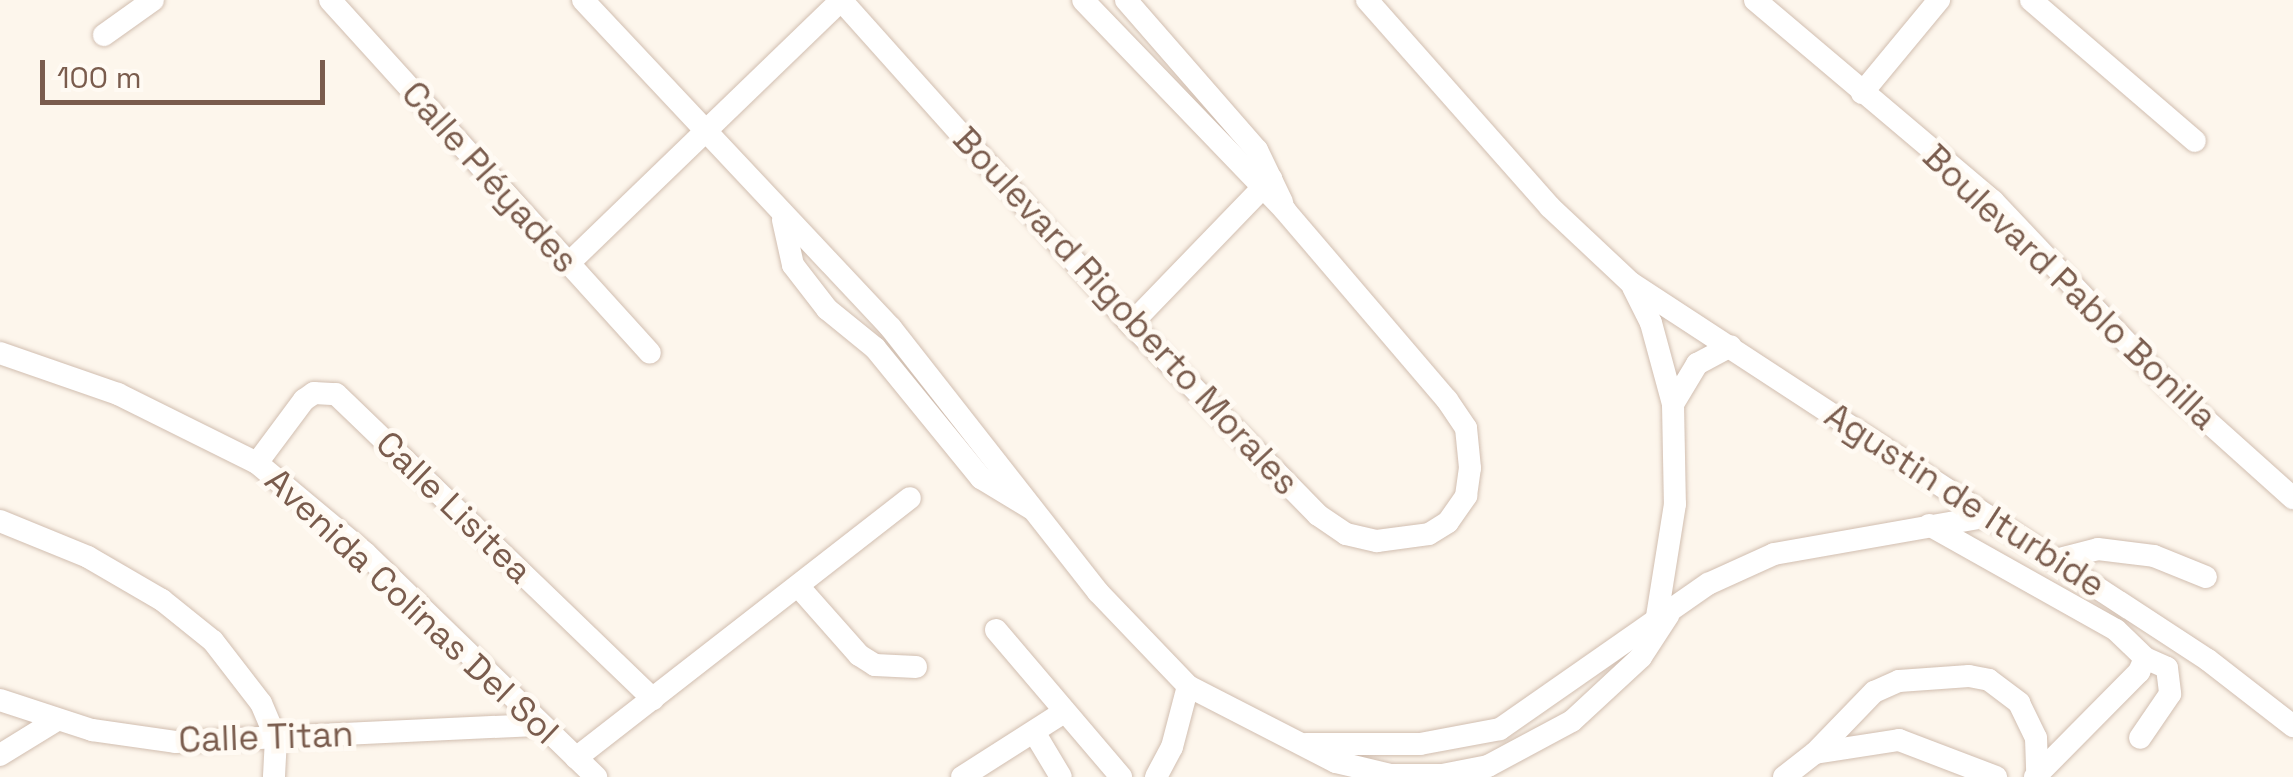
<!DOCTYPE html>
<html>
<head>
<meta charset="utf-8">
<style>
  body { margin:0 }
  #map { position:relative; width:2293px; height:777px; overflow:hidden; background:#fdf6ec; font-family:"Space Grotesk",sans-serif }
  div>[style] { position:absolute }
  .roads { filter:drop-shadow(0 0 2px #d1beb0) drop-shadow(0 0 2px #d1beb0) }
  .minor>* { height:22px; margin:-11px; padding:0 11px; transform-origin:11px; border-radius:11px; background:#fff }
  span { translate:-50% -50%; white-space:nowrap; text-align:center; line-height:1.15; -webkit-text-stroke:10px #fffaf3; paint-order:stroke }
  .street-label { font-size:35px; color:#7a5c4d }
  .scale { position:absolute; left:40px; top:60px; width:285px; height:45px; box-sizing:border-box; border:5px solid #7a5c4d; border-top:0; padding-left:12px; font-size:30px; line-height:35px; white-space:nowrap; color:#7a5c4d; -webkit-text-stroke:8px #fffaf3; paint-order:stroke }
</style>
</head>
<body>
<div id="map">
  <div class="roads">
    <div class="minor">
      <div style="left:330px;top:0;width:476px;rotate:47.8deg"></div>
      <div style="left:583px;top:0;width:450px;rotate:46.8deg"></div>
      <div style="left:891px;top:328px;width:335px;rotate:51.9deg"></div>
      <div style="left:1098px;top:592px;width:130px;rotate:46.2deg"></div>
      <div style="left:1188px;top:686px;width:166px;rotate:27.2deg"></div>
      <div style="left:1336px;top:762px;width:57px;rotate:13.3deg"></div>
      <div style="left:1391px;top:775px;width:51px"></div>
      <div style="left:1442px;top:775px;width:47px;rotate:-11.1deg"></div>
      <div style="left:1488px;top:766px;width:95px;rotate:-28.2deg"></div>
      <div style="left:1572px;top:721px;width:94px;rotate:-42.8deg"></div>
      <div style="left:1641px;top:657px;width:51px;rotate:-56.9deg"></div>
      <div style="left:841px;top:0;width:435px;rotate:48.2deg"></div>
      <div style="left:1131px;top:324px;width:267px;rotate:45.6deg"></div>
      <div style="left:1318px;top:515px;width:34px;rotate:34deg"></div>
      <div style="left:1346px;top:534px;width:32px;rotate:13deg"></div>
      <div style="left:1377px;top:541px;width:52px;rotate:-7.7deg"></div>
      <div style="left:1429px;top:534px;width:22px;rotate:-32deg"></div>
      <div style="left:1448px;top:522px;width:32px;rotate:-55deg"></div>
      <div style="left:1466px;top:496px;width:28px;rotate:-82deg"></div>
      <div style="left:1470px;top:468px;width:40px;rotate:-95.7deg"></div>
      <div style="left:1466px;top:428px;width:34px;rotate:-124deg"></div>
      <div style="left:1447px;top:400px;width:250px;rotate:-130.5deg"></div>
      <div style="left:1285px;top:210px;width:291px;rotate:-133.9deg"></div>
      <div style="left:1126px;top:0;width:199px;rotate:48.9deg"></div>
      <div style="left:1257px;top:150px;width:58px;rotate:64.3deg"></div>
      <div style="left:1367px;top:0;width:276px;rotate:48.5deg"></div>
      <div style="left:1550px;top:207px;width:111px;rotate:43.2deg"></div>
      <div style="left:1631px;top:283px;width:689px;rotate:33.16deg"></div>
      <div style="left:2208px;top:660px;width:108px;rotate:37.8deg"></div>
      <div style="left:1755px;top:0;width:312px;rotate:40.2deg"></div>
      <div style="left:1993px;top:201px;width:255px;rotate:46.6deg"></div>
      <div style="left:2168px;top:386px;width:168px;rotate:41.9deg"></div>
      <div style="left:2031px;top:0;width:216px;rotate:40.7deg"></div>
      <div style="left:104px;top:35px;width:60px;rotate:-35.5deg"></div>
      <div style="left:1862px;top:93px;width:121px;rotate:-50.4deg"></div>
      <div style="left:783px;top:220px;width:46px;rotate:77.5deg"></div>
      <div style="left:793px;top:265px;width:56px;rotate:52.3deg"></div>
      <div style="left:827px;top:309px;width:62px;rotate:39.1deg"></div>
      <div style="left:875px;top:348px;width:168px;rotate:50.8deg"></div>
      <div style="left:981px;top:478px;width:60px;rotate:31.3deg"></div>
      <div style="left:568px;top:264px;width:380px;rotate:-44deg"></div>
      <div style="left:1633px;top:287px;width:40px;rotate:63.4deg"></div>
      <div style="left:1651px;top:323px;width:84px;rotate:74.8deg"></div>
      <div style="left:1673px;top:404px;width:100px;rotate:88.9deg"></div>
      <div style="left:1675px;top:504px;width:127px;rotate:99.1deg"></div>
      <div style="left:1131px;top:324px;width:202px;rotate:-46deg"></div>
      <div style="left:0;top:353px;width:125px;rotate:19.2deg"></div>
      <div style="left:118px;top:394px;width:155px;rotate:26.4deg"></div>
      <div style="left:257px;top:463px;width:141px;rotate:39.8deg"></div>
      <div style="left:365px;top:553px;width:322px;rotate:44.1deg"></div>
      <div style="left:1673px;top:404px;width:47px;rotate:-59deg"></div>
      <div style="left:1697px;top:364px;width:38px;rotate:-28deg"></div>
      <div style="left:257px;top:463px;width:79px;rotate:-53.3deg"></div>
      <div style="left:304px;top:400px;width:12px;rotate:-35deg"></div>
      <div style="left:314px;top:393px;width:22px;rotate:3deg"></div>
      <div style="left:336px;top:394px;width:440px;rotate:43.9deg"></div>
      <div style="left:0;top:521px;width:95px;rotate:22.2deg"></div>
      <div style="left:88px;top:557px;width:86px;rotate:30.2deg"></div>
      <div style="left:162px;top:600px;width:65px;rotate:38.8deg"></div>
      <div style="left:213px;top:641px;width:78px;rotate:52.3deg"></div>
      <div style="left:261px;top:703px;width:38px;rotate:67deg"></div>
      <div style="left:276px;top:738px;width:39px;rotate:93deg"></div>
      <div style="left:1929px;top:525px;width:214px;rotate:29.3deg"></div>
      <div style="left:2116px;top:630px;width:40px;rotate:44deg"></div>
      <div style="left:2145px;top:658px;width:24px;rotate:24deg"></div>
      <div style="left:2167px;top:668px;width:26px;rotate:83deg"></div>
      <div style="left:2170px;top:694px;width:53px;rotate:124.3deg"></div>
      <div style="left:2056px;top:560px;width:43px;rotate:-14.7deg"></div>
      <div style="left:2098px;top:549px;width:56px;rotate:7.1deg"></div>
      <div style="left:2154px;top:556px;width:56px;rotate:22deg"></div>
      <div style="left:798px;top:586px;width:92px;rotate:48.5deg"></div>
      <div style="left:859px;top:655px;width:19px;rotate:32deg"></div>
      <div style="left:875px;top:665px;width:41px;rotate:2.8deg"></div>
      <div style="left:996px;top:630px;width:193px;rotate:49.6deg"></div>
      <div style="left:0;top:700px;width:97px;rotate:18.1deg"></div>
      <div style="left:92px;top:730px;width:84px;rotate:8.2deg"></div>
      <div style="left:175px;top:742px;width:362px;rotate:-2.7deg"></div>
      <div style="left:1034px;top:732px;width:52px;rotate:59deg"></div>
      <div style="left:1306px;top:744px;width:114px"></div>
      <div style="left:1420px;top:744px;width:81px;rotate:-10.6deg"></div>
      <div style="left:1500px;top:729px;width:254px;rotate:-34.9deg"></div>
      <div style="left:1708px;top:584px;width:72px;rotate:-24.4deg"></div>
      <div style="left:1774px;top:554px;width:218px;rotate:-10deg"></div>
      <div style="left:1815px;top:753px;width:85px;rotate:-46deg"></div>
      <div style="left:1874px;top:692px;width:27px;rotate:-24deg"></div>
      <div style="left:1899px;top:681px;width:70px;rotate:-4.1deg"></div>
      <div style="left:1969px;top:676px;width:20px;rotate:11deg"></div>
      <div style="left:1989px;top:680px;width:38px;rotate:37deg"></div>
      <div style="left:2019px;top:703px;width:39px;rotate:64deg"></div>
      <div style="left:2036px;top:738px;width:37px;rotate:88deg"></div>
      <div style="left:0;top:755px;width:67px;rotate:-31.6deg"></div>
      <div style="left:576px;top:758px;width:423px;rotate:-37.9deg"></div>
      <div style="left:962px;top:777px;width:117px;rotate:-32.5deg"></div>
      <div style="left:1156px;top:777px;width:34px;rotate:-62deg"></div>
      <div style="left:1172px;top:747px;width:63px;rotate:-75.3deg"></div>
      <div style="left:1784px;top:777px;width:39px;rotate:-38deg"></div>
      <div style="left:1815px;top:753px;width:85px;rotate:-8.8deg"></div>
      <div style="left:1899px;top:740px;width:104px;rotate:20.9deg"></div>
      <div style="left:2035px;top:777px;width:148px;rotate:-45.3deg"></div>
      <div style="left:2139px;top:672px;width:15px;rotate:-67deg"></div>
    </div>
  </div>
  <div class="street-label">
    <span style="left:490px;top:177px;rotate:48deg">Calle Pléyades</span>
    <span style="left:2070px;top:287px;rotate:44deg">Boulevard Pablo Bonilla</span>
    <span style="left:1126px;top:311px;rotate:47deg">Boulevard Rigoberto Morales</span>
    <span style="left:1965px;top:500px;rotate:33deg">Agustin de Iturbide</span>
    <span style="left:454px;top:507px;rotate:44deg">Calle Lisitea</span>
    <span style="left:412px;top:606px;rotate:43deg">Avenida Colinas Del Sol</span>
    <span style="left:266px;top:737px;rotate:-2deg">Calle Titan</span>
  </div>
  <div class="scale">100 m</div>
</div>
</body>
</html>
